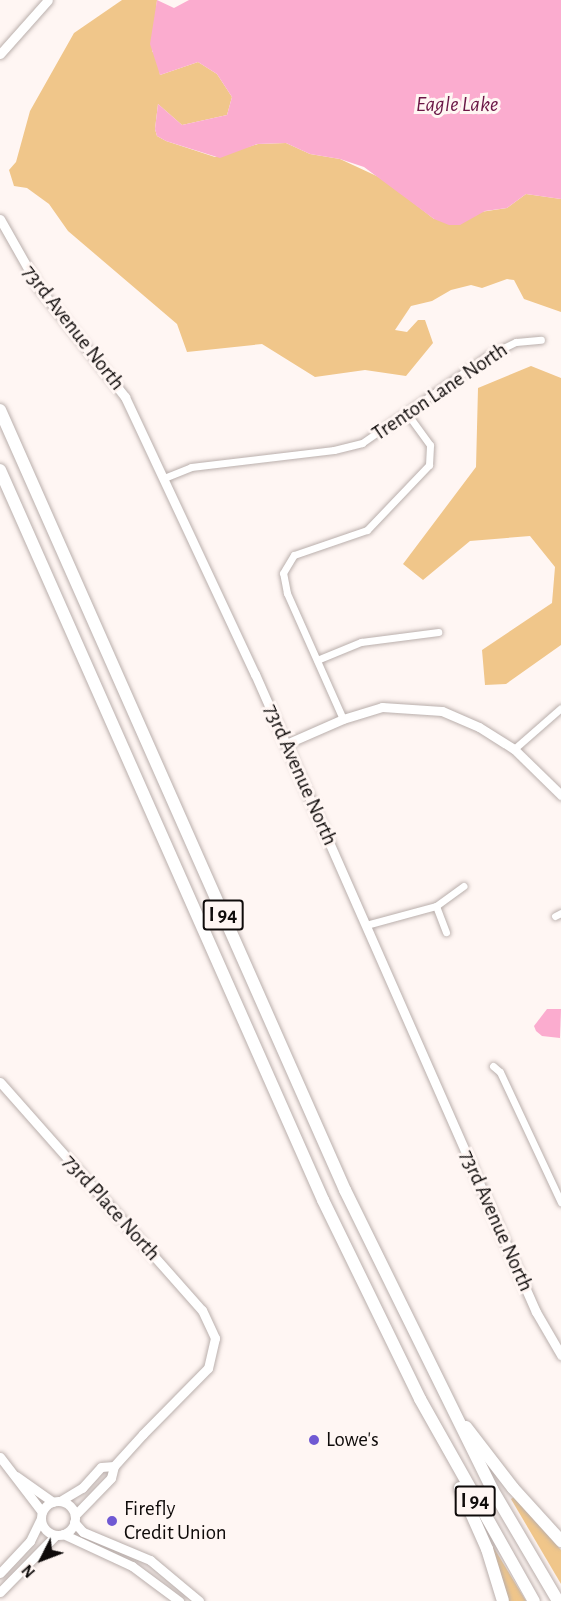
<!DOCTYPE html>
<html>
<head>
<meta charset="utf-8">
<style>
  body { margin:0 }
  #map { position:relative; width:561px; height:1601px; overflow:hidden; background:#fff6f3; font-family:"Alegreya Sans",sans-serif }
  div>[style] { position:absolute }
  .green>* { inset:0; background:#f0c68a }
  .water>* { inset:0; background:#fbaccf }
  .roads { filter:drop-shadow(0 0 2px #baafac) drop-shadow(0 0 2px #baafac) }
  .street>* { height:7px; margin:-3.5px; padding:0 3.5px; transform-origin:3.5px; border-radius:3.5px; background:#fff }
  .secondary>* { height:9px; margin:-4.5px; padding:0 4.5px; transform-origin:4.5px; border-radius:4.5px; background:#fff }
  .secondary>.ring { margin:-4.5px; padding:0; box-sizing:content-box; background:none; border:9px solid #fff; border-radius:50% }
  .highway>* { height:12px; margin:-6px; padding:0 6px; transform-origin:6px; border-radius:6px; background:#fff }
  .dots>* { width:16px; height:16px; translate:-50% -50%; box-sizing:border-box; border:3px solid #fff6f3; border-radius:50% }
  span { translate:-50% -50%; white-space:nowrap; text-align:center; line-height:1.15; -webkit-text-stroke:6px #fff6f3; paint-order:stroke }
  .shield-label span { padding:2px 4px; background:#fff6f3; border:2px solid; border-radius:4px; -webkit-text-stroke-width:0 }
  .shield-label { font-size:20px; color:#0f0b0a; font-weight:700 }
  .street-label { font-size:21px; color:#0f0b0a }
  .poi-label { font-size:21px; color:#0f0b0a }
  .left { translate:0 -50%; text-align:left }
  .water-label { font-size:22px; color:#6b1746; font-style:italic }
  .north { position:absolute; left:12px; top:1529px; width:60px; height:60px; -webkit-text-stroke:4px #fff6f3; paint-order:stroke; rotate:228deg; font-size:16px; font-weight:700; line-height:24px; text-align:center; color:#0f0b0a }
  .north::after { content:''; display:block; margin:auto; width:21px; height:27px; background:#0f0b0a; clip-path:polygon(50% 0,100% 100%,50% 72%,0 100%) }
</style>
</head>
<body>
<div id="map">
  <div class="green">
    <div style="clip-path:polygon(122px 0,157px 0,152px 51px,158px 59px,160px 75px,198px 62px,217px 74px,232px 97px,227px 115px,182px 125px,158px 104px,155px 129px,157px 136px,166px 141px,215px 157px,258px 144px,286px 143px,310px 154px,340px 159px,383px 179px,434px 219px,507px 208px,526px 194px,561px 199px,561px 312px,524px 299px,514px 280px,507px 279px,482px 288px,471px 285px,451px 290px,432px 301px,411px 306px,395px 330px,407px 332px,418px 320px,425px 320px,433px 343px,406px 376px,365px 370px,315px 377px,262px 344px,187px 352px,177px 324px,68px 231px,49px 204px,27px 188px,14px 186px,9px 170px,16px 162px,30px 111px,74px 33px)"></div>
    <div style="clip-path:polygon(531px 366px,561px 378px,561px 645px,506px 684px,485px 685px,482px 650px,552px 603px,555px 567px,530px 536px,470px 541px,423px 580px,403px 564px,476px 467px,478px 388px)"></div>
    <div style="clip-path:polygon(514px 1497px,561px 1550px,561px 1584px,511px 1499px)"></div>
    <div style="clip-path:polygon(486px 1535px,526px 1601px,506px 1601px)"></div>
  </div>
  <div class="water">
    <div style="clip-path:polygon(157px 0,174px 8px,189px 0,561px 0,561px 199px,526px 194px,507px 208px,485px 211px,460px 225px,449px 225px,434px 219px,364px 167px,340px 159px,310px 154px,286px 143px,257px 144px,220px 158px,166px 141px,157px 136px,155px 129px,158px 104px,182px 125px,227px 115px,232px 97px,217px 74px,198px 62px,160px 75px,150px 44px)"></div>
    <div style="clip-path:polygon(547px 1009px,561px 1009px,560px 1038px,542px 1036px,536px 1031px,534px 1026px)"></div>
  </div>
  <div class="roads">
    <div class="street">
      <div style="left:164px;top:478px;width:29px;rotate:-22deg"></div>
      <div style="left:191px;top:467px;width:144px;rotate:-6.8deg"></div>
      <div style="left:334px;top:450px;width:29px;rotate:-14deg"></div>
      <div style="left:362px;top:443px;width:152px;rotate:-34.8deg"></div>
      <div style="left:487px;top:356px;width:32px;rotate:-26deg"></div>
      <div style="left:516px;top:342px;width:25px;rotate:-5deg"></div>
      <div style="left:317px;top:660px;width:48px;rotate:-22.2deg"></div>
      <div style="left:361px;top:642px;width:78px;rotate:-7.4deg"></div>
      <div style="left:343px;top:719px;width:138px;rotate:-114deg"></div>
      <div style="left:287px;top:593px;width:20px;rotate:-101deg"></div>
      <div style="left:283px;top:573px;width:21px;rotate:-59deg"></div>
      <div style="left:294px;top:555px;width:77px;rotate:-18.9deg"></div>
      <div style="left:367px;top:530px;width:90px;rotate:-46.4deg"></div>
      <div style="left:429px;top:465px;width:20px;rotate:-87deg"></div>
      <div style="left:430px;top:445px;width:39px;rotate:-126deg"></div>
      <div style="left:514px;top:749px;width:62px;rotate:-41.1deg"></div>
      <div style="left:436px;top:906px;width:28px;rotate:69deg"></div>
      <div style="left:555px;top:916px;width:7px;rotate:-27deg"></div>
      <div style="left:366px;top:925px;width:73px;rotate:-15.2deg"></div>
      <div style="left:436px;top:906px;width:34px;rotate:-36deg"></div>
      <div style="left:493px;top:1066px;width:9px;rotate:41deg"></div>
      <div style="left:500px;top:1072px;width:144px;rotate:64.9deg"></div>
    </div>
    <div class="secondary">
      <div style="left:0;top:54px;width:72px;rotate:-48.4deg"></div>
      <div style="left:0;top:219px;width:79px;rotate:60.5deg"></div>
      <div style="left:39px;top:288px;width:139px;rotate:51.7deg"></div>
      <div style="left:125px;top:397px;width:306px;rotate:64.9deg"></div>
      <div style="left:255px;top:674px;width:697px;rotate:66.23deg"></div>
      <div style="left:536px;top:1312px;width:50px;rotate:59.8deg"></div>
      <div style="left:286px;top:744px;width:62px;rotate:-23.7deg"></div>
      <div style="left:343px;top:719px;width:41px;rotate:-17.1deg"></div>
      <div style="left:382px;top:707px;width:60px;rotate:3.8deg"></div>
      <div style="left:442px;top:711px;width:40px;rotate:23.4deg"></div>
      <div style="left:479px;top:727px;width:41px;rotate:32.2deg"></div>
      <div style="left:514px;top:749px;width:66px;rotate:44.4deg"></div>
      <div style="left:0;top:1082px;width:305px;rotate:48.5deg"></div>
      <div style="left:202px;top:1310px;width:31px;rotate:65deg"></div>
      <div style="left:215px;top:1338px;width:31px;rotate:103deg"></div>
      <div style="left:208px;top:1368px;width:93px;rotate:134.6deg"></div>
      <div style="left:143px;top:1434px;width:43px;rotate:132.2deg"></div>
      <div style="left:114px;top:1466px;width:12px;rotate:104deg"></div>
      <div style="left:111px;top:1478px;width:52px;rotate:134.2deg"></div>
      <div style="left:0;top:1457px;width:69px;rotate:52.6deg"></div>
      <div style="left:16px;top:1476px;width:45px;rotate:35.1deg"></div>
      <div style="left:60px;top:1501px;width:26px;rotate:-31deg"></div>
      <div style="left:82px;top:1488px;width:28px;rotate:-48deg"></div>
      <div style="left:101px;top:1467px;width:13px;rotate:-4deg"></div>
      <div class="ring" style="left:41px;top:1501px;width:25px;height:25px"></div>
      <div style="left:74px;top:1522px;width:13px;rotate:48deg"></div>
      <div style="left:83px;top:1532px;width:73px;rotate:22.7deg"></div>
      <div style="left:150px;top:1560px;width:64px;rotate:39.9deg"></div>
      <div style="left:63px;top:1534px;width:76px;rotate:24.9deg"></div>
      <div style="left:132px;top:1566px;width:59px;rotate:36.7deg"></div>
      <div style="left:0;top:1573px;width:44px;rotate:-46.8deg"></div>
      <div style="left:30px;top:1541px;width:25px;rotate:-64deg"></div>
      <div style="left:0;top:1592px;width:80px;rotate:-45.5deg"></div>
    </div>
    <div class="highway">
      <div style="left:0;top:410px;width:853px;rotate:66.14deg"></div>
      <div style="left:345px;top:1190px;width:333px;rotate:63.8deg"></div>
      <div style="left:492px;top:1489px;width:130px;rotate:59.5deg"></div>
      <div style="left:0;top:470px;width:798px;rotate:66.13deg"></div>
      <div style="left:323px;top:1200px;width:221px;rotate:64deg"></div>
      <div style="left:420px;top:1399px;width:232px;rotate:60.6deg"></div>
      <div style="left:466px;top:1427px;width:77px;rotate:52.4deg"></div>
      <div style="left:513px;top:1488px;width:72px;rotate:47.8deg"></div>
      <div style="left:460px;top:1488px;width:67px;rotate:66.1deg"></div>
      <div style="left:487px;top:1549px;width:54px;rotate:72.9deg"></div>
    </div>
  </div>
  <div class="dots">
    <div style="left:314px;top:1440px;background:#7059d3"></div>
    <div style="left:112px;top:1521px;background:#7059d3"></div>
  </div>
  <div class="shield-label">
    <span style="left:223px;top:915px">I 94</span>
    <span style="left:475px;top:1501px">I 94</span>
  </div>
  <div class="street-label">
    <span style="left:73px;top:328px;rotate:52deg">73rd Avenue North</span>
    <span style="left:440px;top:392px;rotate:-34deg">Trenton Lane North</span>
    <span style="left:300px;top:775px;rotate:66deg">73rd Avenue North</span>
    <span style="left:111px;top:1208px;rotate:48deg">73rd Place North</span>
    <span style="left:496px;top:1221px;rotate:66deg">73rd Avenue North</span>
  </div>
  <div class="poi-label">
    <span class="left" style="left:326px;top:1440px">Lowe's</span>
    <span class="left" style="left:124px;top:1521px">Firefly<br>Credit Union</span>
  </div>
  <div class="water-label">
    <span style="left:457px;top:105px">Eagle Lake</span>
  </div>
  <div class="north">N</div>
</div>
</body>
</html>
